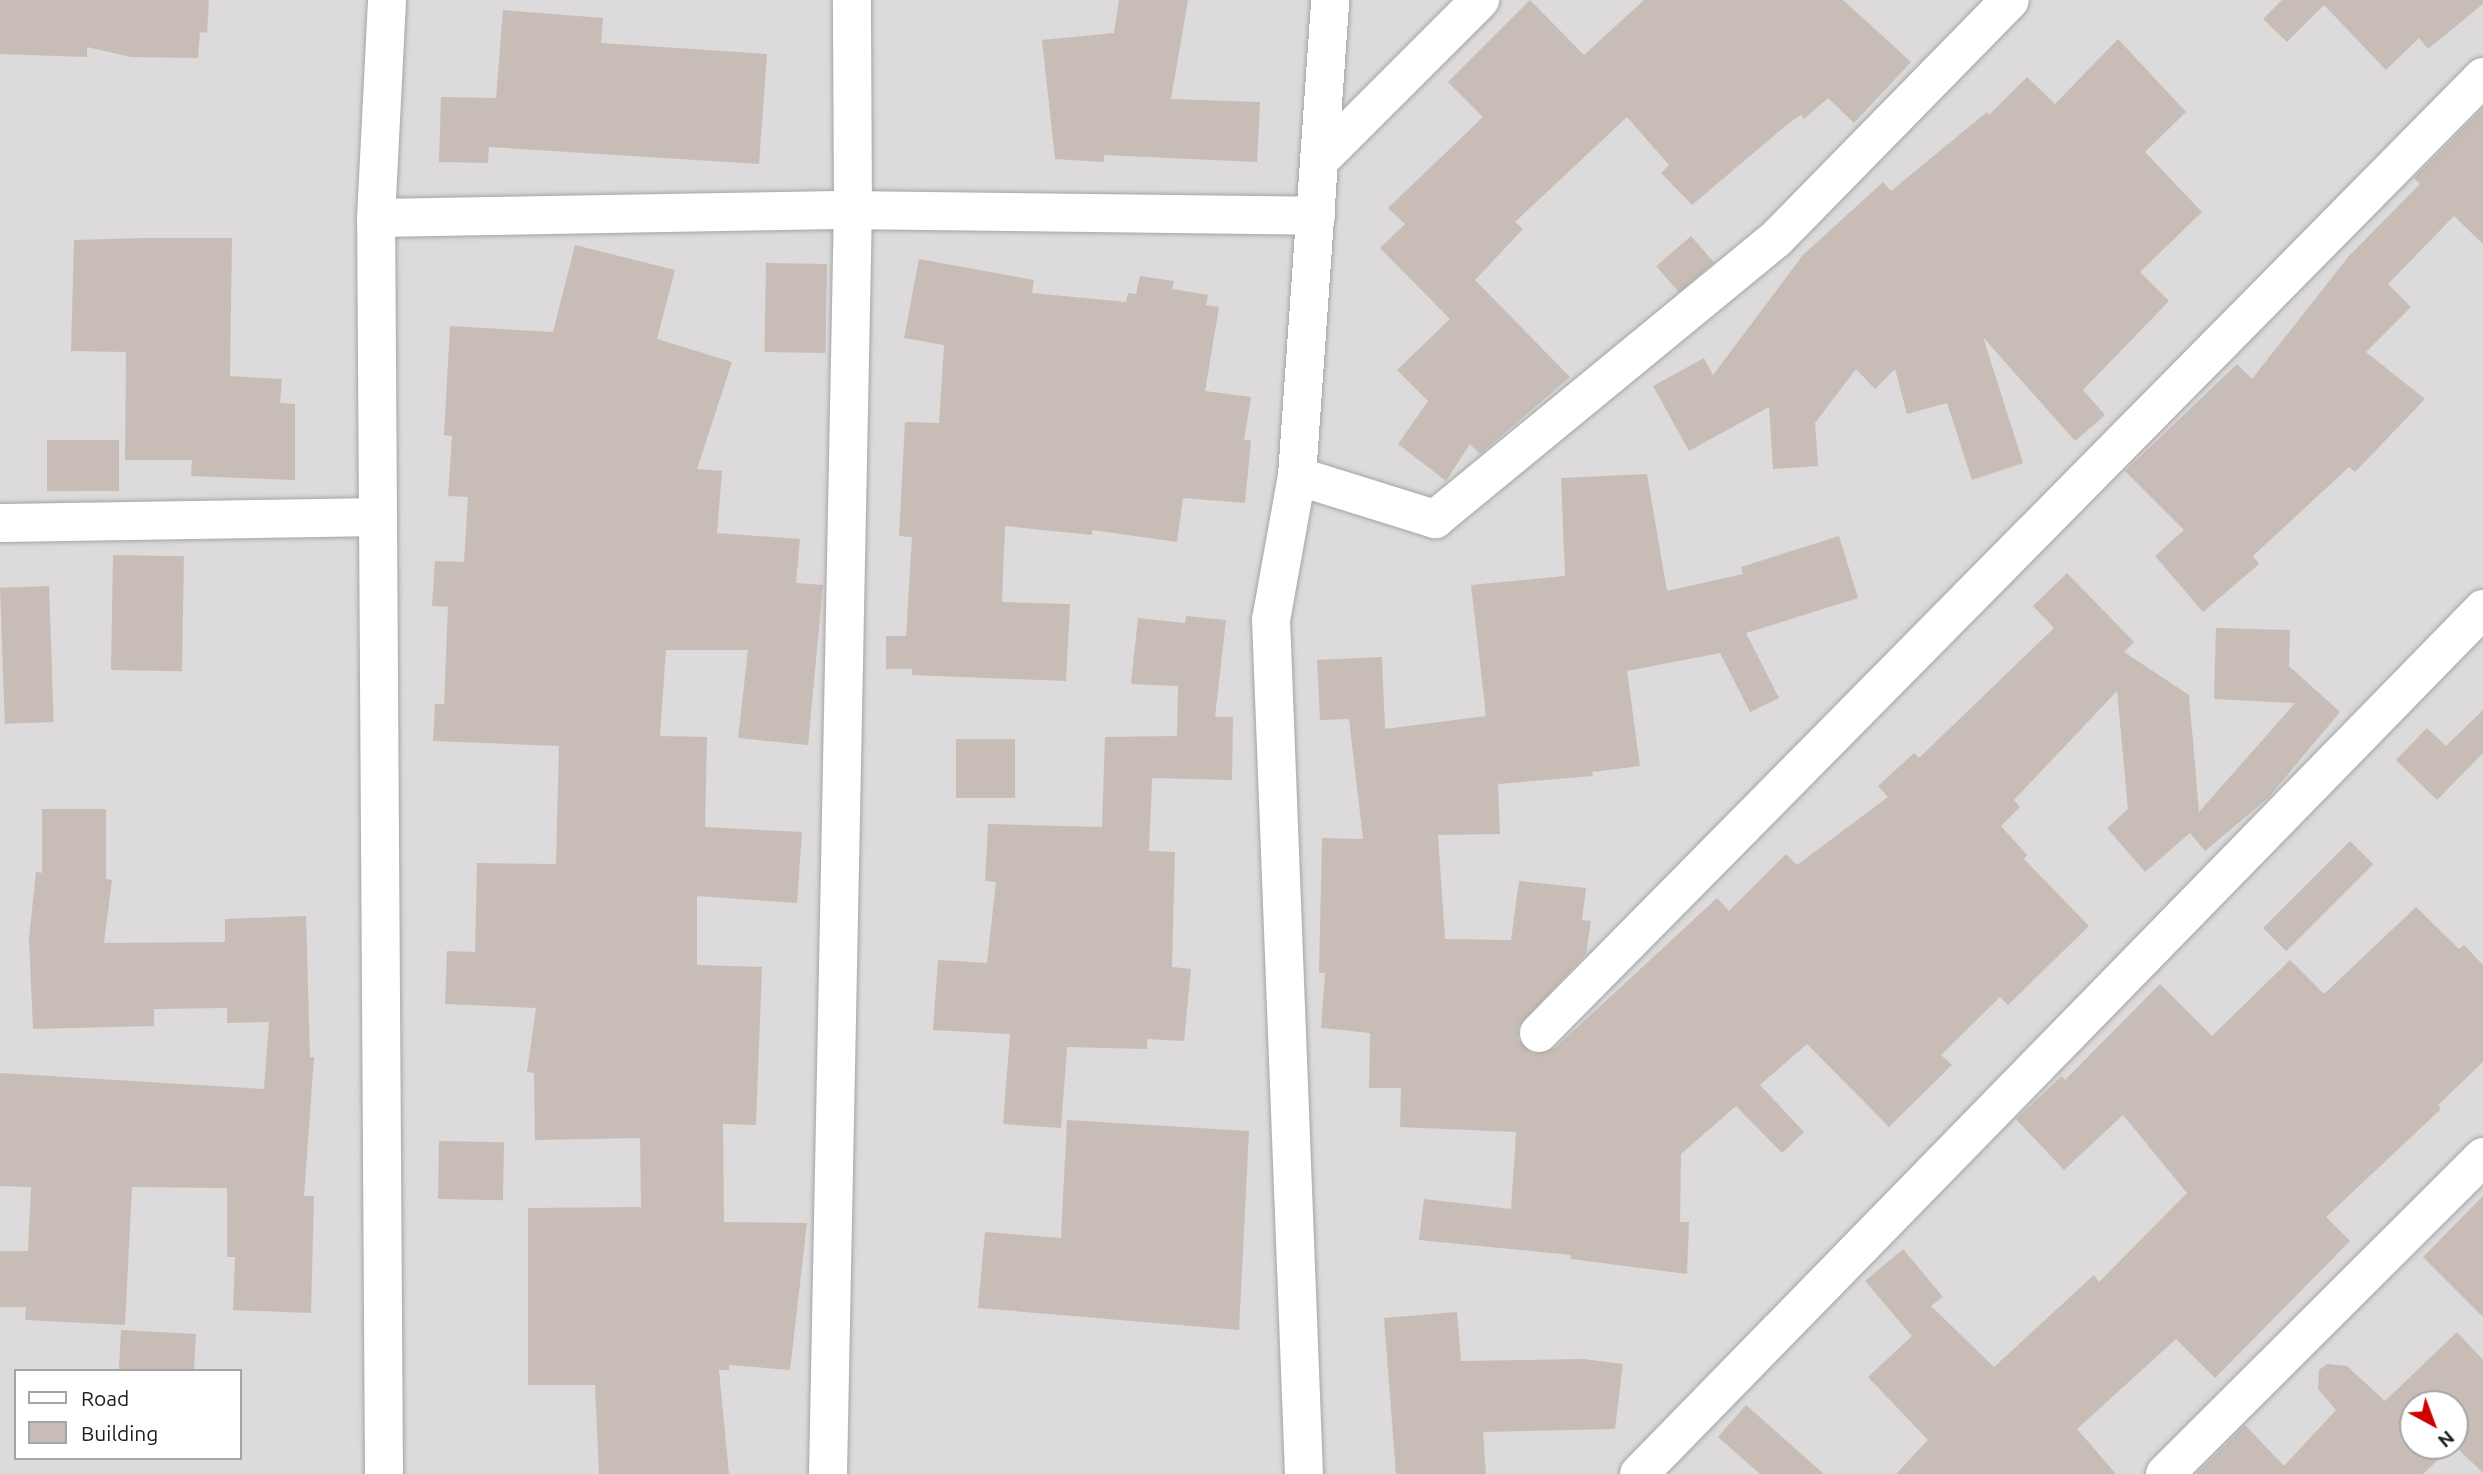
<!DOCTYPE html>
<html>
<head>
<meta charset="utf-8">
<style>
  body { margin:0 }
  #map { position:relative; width:2483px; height:1474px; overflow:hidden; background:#efebe3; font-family:Ubuntu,sans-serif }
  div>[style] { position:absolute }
  .residential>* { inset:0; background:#dcdada }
  .building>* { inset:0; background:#c7bdb6; transform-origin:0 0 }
  .roads { filter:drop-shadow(0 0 2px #a5a5a5) drop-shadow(0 0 2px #a5a5a5) }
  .minor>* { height:38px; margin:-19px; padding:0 19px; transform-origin:19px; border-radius:19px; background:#fff }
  span { translate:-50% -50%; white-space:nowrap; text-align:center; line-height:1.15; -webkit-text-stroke:5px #fff; paint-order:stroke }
  .legend { position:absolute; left:14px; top:1369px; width:228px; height:91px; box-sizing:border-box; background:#fff; border:2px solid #a5a5a5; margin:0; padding:9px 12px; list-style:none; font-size:21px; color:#1e1e1e }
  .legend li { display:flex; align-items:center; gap:14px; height:35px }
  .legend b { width:35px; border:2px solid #a5a5a5 }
  .north { position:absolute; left:2399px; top:1390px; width:70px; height:70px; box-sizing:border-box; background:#fff; border:2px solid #a5a5a5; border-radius:50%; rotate:139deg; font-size:19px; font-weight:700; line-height:28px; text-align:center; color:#1e1e1e }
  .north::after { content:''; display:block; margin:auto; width:24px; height:32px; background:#cb0200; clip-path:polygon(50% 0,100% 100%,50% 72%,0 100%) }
</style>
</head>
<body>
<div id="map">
  <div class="residential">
    <div style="clip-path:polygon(evenodd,0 0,2483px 0,2483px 1474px,0 1474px,0 0,16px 1371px,240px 1371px,240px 1458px,16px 1458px,16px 1371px,0 0,2413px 1404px,2455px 1404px,2455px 1446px,2413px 1446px,2413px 1404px)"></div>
  </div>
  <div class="building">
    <div style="clip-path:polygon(0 0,209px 0,207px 33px,200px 32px,198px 58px,131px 57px,87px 47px,87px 57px,0 54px)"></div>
    <div style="clip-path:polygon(1119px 0,1188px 0,1171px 99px,1260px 102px,1257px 162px,1104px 155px,1104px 162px,1055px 159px,1042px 40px,1114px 33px)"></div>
    <div style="clip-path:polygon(1530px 0,1584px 55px,1644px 0,1843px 0,1911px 62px,1854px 123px,1828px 98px,1804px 119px,1801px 115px,1789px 123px,1692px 205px,1661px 173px,1669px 165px,1627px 117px,1515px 222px,1523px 229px,1475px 280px,1570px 377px,1480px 454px,1470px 444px,1446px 481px,1398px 444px,1428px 401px,1397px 370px,1450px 319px,1380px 248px,1405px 224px,1388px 208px,1483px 117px,1448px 82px)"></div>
    <div style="clip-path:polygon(2282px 0,2483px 0,2483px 4px,2428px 49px,2419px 38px,2386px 70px,2324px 5px,2287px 42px,2263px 19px)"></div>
    <div style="clip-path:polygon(503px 10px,603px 18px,601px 43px,767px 54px,759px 164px,489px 147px,488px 163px,439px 162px,441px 97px,496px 98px)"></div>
    <div style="clip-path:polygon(2118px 39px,2186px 112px,2145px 152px,2202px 212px,2140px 272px,2169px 301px,2083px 390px,2105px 415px,2075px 441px,1983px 337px,2023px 463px,1972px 480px,1947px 403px,1907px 414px,1895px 369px,1875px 389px,1856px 369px,1815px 423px,1818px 466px,1773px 469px,1769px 407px,1689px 451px,1653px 386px,1704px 358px,1713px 375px,1803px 255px,1883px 182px,1891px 191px,1987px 112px,1989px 115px,2027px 77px,2055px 104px)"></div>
    <div style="clip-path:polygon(2483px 108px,2483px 244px,2454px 216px,2388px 284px,2411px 307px,2366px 352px,2425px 399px,2355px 472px,2349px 467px,2253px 556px,2259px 564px,2203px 612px,2155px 556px,2184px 530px,2125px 471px,2237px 364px,2252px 379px,2349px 256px,2420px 184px,2414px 178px)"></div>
    <div style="left:1691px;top:236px;width:35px;height:46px;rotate:49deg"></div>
    <div style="clip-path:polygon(144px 238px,232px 238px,230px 376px,282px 379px,280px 403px,295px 404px,295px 480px,191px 476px,192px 460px,125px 460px,126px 352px,71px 351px,74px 240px)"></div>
    <div style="clip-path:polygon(575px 245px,675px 270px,657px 339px,732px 362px,697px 469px,722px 471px,717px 533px,800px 539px,796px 583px,823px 585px,808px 745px,738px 738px,748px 650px,666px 650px,660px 736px,707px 737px,705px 827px,802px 832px,797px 903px,697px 896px,697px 965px,762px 967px,756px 1125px,723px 1124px,724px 1222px,807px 1223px,790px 1370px,729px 1365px,729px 1370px,719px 1370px,729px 1474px,599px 1474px,595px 1385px,528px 1385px,528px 1208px,641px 1207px,640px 1138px,535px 1140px,534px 1073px,527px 1072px,536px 1008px,445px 1004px,447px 951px,475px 952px,477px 863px,556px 864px,559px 746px,433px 741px,435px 704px,444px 704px,448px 607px,432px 606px,435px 561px,464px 562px,468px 497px,448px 496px,452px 436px,444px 435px,450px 326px,553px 332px)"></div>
    <div style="clip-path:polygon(919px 259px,1034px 280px,1032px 293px,1126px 302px,1128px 293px,1136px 294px,1140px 276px,1174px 281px,1172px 289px,1208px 295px,1206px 305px,1219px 307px,1205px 391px,1251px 397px,1244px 440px,1251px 440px,1245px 503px,1183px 498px,1177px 542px,1092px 530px,1092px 535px,1005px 526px,1002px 602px,1070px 604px,1066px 681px,912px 675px,912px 669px,886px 669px,886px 636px,906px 636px,912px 537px,899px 536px,905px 422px,939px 423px,944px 345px,904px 338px)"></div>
    <div style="left:766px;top:263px;width:61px;height:89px;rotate:1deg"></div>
    <div style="left:47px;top:440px;width:72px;height:51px"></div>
    <div style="clip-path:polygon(1647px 474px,1667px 591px,1743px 574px,1741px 567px,1839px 536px,1858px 598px,1746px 633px,1779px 698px,1750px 712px,1720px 653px,1627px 671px,1640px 766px,1592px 772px,1593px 776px,1498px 784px,1500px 834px,1438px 835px,1445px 939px,1511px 940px,1519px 881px,1586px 888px,1582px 920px,1591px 921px,1586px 954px,1518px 1027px,1518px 1039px,1533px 1054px,1555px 1048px,1717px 898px,1729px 911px,1786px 854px,1797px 865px,1888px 797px,1878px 786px,1914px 753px,1919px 758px,2054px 628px,2033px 606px,2067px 573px,2134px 642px,2124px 652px,2189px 695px,2199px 812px,2295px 703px,2214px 699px,2216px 628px,2290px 630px,2289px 666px,2340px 712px,2268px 798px,2205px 851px,2190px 833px,2145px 872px,2107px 828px,2128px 809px,2117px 691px,2014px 800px,2020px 807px,2001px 826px,2027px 855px,2024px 859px,2089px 926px,2008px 1005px,2000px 997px,1941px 1055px,1952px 1065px,1889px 1127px,1807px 1044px,1760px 1085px,1804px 1132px,1782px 1153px,1736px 1106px,1681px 1154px,1680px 1222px,1689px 1222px,1687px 1274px,1571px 1259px,1571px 1255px,1419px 1240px,1424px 1199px,1511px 1209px,1516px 1132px,1400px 1127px,1401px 1088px,1369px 1088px,1370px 1033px,1321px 1028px,1325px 973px,1319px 973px,1322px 838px,1363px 839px,1349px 719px,1320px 720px,1317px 660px,1382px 657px,1385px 729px,1486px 716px,1471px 585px,1565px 576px,1561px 478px)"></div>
    <div style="left:113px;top:555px;width:71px;height:115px;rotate:1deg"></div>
    <div style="left:49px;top:586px;width:136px;height:49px;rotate:88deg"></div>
    <div style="clip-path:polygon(1186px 616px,1226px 620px,1215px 717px,1233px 717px,1232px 780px,1152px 778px,1149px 851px,1175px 852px,1172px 967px,1191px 969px,1184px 1041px,1147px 1039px,1147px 1049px,1067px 1047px,1061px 1128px,1003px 1124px,1010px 1034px,933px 1030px,938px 960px,987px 963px,996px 882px,985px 881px,988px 824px,1102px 827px,1105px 737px,1177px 736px,1178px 686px,1131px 684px,1138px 618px,1185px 623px)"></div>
    <div style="clip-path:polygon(2483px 710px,2483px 753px,2437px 800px,2396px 760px,2427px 728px,2446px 746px)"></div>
    <div style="left:1015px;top:739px;width:59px;height:59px;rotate:90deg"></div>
    <div style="clip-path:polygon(42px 809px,106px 809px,106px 879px,112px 880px,104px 943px,225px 942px,225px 919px,306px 916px,310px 1057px,314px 1057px,304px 1196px,314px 1196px,311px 1313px,233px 1310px,235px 1257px,227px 1257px,227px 1188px,132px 1187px,125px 1325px,25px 1320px,26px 1307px,0 1307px,0 1251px,28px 1251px,31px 1187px,0 1186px,0 1073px,264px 1089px,269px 1022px,227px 1023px,227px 1008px,154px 1009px,154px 1026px,33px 1029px,29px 938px,36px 872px,42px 873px)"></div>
    <div style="left:2350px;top:841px;width:33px;height:123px;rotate:45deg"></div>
    <div style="clip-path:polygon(2416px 907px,2459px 949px,2464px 945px,2483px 965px,2483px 1062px,2438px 1105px,2441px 1109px,2326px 1217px,2350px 1241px,2215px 1378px,2176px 1339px,2077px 1429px,2116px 1474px,1896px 1474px,1928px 1440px,1868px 1377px,1912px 1336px,1865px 1281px,1903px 1249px,1943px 1297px,1931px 1306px,1994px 1367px,2094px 1275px,2099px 1282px,2187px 1193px,2123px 1115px,2064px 1170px,2016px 1119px,2062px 1076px,2065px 1080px,2160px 984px,2212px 1036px,2290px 960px,2324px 994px)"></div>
    <div style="clip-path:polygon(1067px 1120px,1249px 1131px,1239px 1330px,978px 1308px,985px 1232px,1061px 1238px)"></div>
    <div style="left:439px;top:1141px;width:65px;height:58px;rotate:1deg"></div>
    <div style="clip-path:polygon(2483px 1196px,2483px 1317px,2423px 1257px)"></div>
    <div style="clip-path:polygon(1457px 1312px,1461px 1361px,1583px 1359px,1623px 1364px,1615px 1429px,1483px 1432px,1486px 1474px,1396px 1474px,1384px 1318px)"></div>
    <div style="left:121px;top:1330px;width:75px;height:41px;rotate:3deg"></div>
    <div style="clip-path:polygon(2457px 1332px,2483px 1360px,2483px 1473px,2455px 1446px,2455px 1404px,2413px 1404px,2413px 1446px,2453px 1446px,2423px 1474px,2196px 1474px,2245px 1425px,2284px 1466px,2336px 1410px,2318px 1389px,2319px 1370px,2327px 1364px,2347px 1366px,2385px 1401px)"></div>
    <div style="clip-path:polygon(1746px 1405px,1824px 1474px,1760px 1474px,1718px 1437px)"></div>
  </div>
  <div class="roads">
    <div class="minor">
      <div style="left:1321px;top:159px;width:225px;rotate:-45deg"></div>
      <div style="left:376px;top:218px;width:477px;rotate:-1deg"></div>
      <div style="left:853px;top:210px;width:463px;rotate:0.7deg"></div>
      <div style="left:1297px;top:476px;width:145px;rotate:17.3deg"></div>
      <div style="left:1435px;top:519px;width:441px;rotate:-39.4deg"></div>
      <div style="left:1776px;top:239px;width:334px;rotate:-45.6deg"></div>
      <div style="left:0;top:523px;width:378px;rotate:-0.9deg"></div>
      <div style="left:1539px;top:1033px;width:1344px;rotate:-45.36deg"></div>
      <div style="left:384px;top:1474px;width:1256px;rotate:-90.36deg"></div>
      <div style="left:376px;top:218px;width:218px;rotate:-87.1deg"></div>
      <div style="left:828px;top:1474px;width:1264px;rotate:-88.87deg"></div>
      <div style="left:853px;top:210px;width:210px;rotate:-90.3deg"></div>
      <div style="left:1304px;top:1474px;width:855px;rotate:-92.21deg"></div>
      <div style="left:1271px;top:620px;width:146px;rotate:-79.8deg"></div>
      <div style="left:1297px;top:476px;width:477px;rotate:-86deg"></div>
      <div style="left:1639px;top:1474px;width:1209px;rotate:-45.7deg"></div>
      <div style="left:2165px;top:1474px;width:449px;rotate:-44.9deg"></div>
    </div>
  </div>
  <ul class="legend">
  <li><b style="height:9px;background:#fff"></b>Road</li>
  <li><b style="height:19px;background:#c7bdb6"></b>Building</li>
  </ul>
  <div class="north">N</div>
</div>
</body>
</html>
